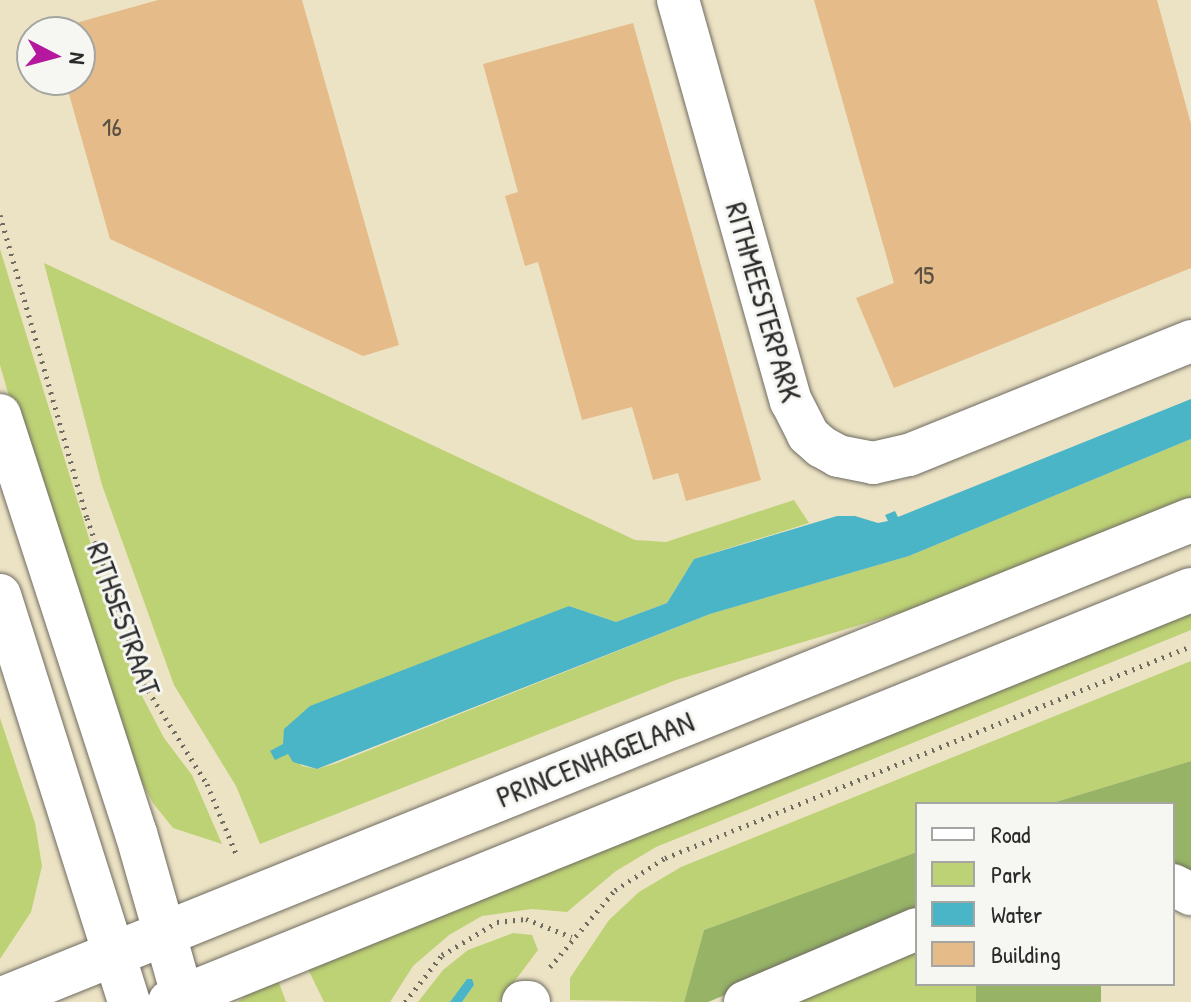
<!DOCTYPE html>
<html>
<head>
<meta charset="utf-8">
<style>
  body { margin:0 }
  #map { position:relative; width:1191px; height:1002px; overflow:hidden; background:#ece3c4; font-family:"Patrick Hand",sans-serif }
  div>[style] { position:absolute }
  .green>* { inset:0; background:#bdd175 }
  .forest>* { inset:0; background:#96b366; transform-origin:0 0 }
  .water>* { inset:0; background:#4ab5c7 }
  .building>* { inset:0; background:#e4bb89 }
  .path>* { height:5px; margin-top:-2.5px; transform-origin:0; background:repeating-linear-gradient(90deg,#6f6b61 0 2px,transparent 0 8px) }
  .roads { filter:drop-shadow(0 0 2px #6f6b61) drop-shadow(0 0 2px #6f6b61) }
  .minor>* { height:42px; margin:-21px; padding:0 21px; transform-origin:21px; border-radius:21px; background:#fff }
  .secondary>* { height:44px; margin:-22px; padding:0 22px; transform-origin:22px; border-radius:22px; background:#fff }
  span { translate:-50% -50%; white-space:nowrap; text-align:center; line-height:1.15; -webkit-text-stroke:6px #f6f6f2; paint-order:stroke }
  .number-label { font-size:26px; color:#594f42 }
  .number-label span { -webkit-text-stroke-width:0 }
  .street-label { font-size:30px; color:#2b2b2b }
  .legend { position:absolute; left:915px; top:802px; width:260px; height:184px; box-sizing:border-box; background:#f6f6f2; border:2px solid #a5a5a2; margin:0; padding:10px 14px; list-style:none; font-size:24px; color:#2b2b2b }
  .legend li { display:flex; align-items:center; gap:16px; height:40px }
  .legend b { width:40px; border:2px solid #a5a5a2 }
  .north { position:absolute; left:16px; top:16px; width:80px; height:80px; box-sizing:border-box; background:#f6f6f2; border:2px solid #a5a5a2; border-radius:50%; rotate:96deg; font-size:22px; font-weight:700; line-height:32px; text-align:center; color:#2b2b2b }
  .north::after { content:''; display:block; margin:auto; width:28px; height:36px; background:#b5179e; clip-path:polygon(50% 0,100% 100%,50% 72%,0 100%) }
</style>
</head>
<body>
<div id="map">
  <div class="green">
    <div style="clip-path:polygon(0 249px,123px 649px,140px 692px,164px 738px,192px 775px,222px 844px,173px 828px,153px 803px,130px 761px,51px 541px,0 365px)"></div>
    <div style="clip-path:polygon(44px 263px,635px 540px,666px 542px,794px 500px,809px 523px,694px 559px,667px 603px,616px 622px,569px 606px,288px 754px,302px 766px,317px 769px,337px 763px,710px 614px,909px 556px,1191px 439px,1191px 499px,910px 610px,676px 680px,260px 844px,236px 786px,174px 685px,102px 485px)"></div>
    <div style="clip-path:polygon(1191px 606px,1191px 630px,656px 847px,616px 871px,567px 912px,532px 909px,482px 916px,449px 935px,413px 966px,390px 1002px,324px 1002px,306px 965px)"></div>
    <div style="clip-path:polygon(1191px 661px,1191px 761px,1049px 804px,917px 804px,917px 852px,704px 930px,684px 1002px,570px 1000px,570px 978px,609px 920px,639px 892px,681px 867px)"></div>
    <div style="clip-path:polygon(0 718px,35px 823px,42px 866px,31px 912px,0 959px)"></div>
    <div style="clip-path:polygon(513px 933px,532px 935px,538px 950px,499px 1002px,462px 1002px,474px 985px,467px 980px,450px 1002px,418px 1002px,443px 970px,468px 950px)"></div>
    <div style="clip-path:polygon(917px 943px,917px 984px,976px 984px,983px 1002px,781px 1002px)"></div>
    <div style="clip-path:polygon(278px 980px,286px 1002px,238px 1002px,256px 987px)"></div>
  </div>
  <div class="forest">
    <div style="clip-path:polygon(1191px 761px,1191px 870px,1173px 864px,1173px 804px,1049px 804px)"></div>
    <div style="clip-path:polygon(917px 852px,917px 915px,708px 1002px,684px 1002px,704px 930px)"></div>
    <div style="left:976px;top:984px;width:125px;height:19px"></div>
  </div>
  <div class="water">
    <div style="clip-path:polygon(1191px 399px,1191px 439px,909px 556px,710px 614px,317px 769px,293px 762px,288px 754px,275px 760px,270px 751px,283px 744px,284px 729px,310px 706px,569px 606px,616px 622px,667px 603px,694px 559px,837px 516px,855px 516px,878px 523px,888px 521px,885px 515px,895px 511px,898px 517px)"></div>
    <div style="clip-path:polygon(467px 979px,472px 979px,474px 985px,462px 1002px,450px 1002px)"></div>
  </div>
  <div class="building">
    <div style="clip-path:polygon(158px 0,302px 0,399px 345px,363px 356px,110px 239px,65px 80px,80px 80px,80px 32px,51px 30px)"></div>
    <div style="clip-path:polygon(814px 0,1157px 0,1191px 124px,1191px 268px,894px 388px,856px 298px,894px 283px)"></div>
    <div style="clip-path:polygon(633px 23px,761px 480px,686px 501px,678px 473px,653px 480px,632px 407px,582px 420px,538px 262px,525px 266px,505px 196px,518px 192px,483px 64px)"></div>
  </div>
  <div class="path">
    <div style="left:0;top:215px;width:315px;rotate:74deg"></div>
    <div style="left:87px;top:518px;width:176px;rotate:71deg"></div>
    <div style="left:144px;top:684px;width:118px;rotate:57.8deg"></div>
    <div style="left:207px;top:784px;width:78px;rotate:67.4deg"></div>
    <div style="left:550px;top:967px;width:101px;rotate:-49.8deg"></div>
    <div style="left:615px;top:890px;width:59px;rotate:-32.6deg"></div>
    <div style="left:665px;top:858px;width:567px;rotate:-21.95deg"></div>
    <div style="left:405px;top:1002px;width:60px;rotate:-51.8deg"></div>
    <div style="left:442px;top:955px;width:64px;rotate:-31deg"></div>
    <div style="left:497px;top:922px;width:29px;rotate:-6deg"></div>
    <div style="left:526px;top:919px;width:49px;rotate:21.4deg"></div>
  </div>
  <div class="roads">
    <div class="minor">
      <div style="left:678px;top:0;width:417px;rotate:74.3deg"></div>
      <div style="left:791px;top:401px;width:38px;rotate:63deg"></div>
      <div style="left:808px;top:435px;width:18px;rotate:41deg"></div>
      <div style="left:822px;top:447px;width:18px;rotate:29deg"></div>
      <div style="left:838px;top:456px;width:36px;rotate:11deg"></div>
      <div style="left:873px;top:463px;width:37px;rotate:-13deg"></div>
      <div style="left:909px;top:455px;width:304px;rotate:-22deg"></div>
      <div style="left:0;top:415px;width:440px;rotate:72deg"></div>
      <div style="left:136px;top:833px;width:176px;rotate:74.1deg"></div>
      <div style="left:0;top:595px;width:427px;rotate:72.4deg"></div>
      <div style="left:1173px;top:885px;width:20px;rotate:27deg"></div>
      <div style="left:523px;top:1002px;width:6px"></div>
      <div style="left:745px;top:1002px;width:187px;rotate:-23deg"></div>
    </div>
    <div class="secondary">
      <div style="left:0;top:1000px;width:1284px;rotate:-21.95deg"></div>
      <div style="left:170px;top:1002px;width:1101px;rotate:-21.98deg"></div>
    </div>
  </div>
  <div class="number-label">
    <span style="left:112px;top:127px">16</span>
    <span style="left:924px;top:275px">15</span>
  </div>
  <div class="street-label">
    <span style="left:764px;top:302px;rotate:74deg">RITHMEESTERPARK</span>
    <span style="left:124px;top:619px;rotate:70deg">RITHSESTRAAT</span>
    <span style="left:595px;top:759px;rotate:-22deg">PRINCENHAGELAAN</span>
  </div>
  <ul class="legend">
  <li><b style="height:10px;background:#fff"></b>Road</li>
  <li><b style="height:22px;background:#bdd175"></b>Park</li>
  <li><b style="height:22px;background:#4ab5c7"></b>Water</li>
  <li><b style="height:22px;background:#e4bb89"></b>Building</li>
  </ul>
  <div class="north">N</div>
</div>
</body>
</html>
